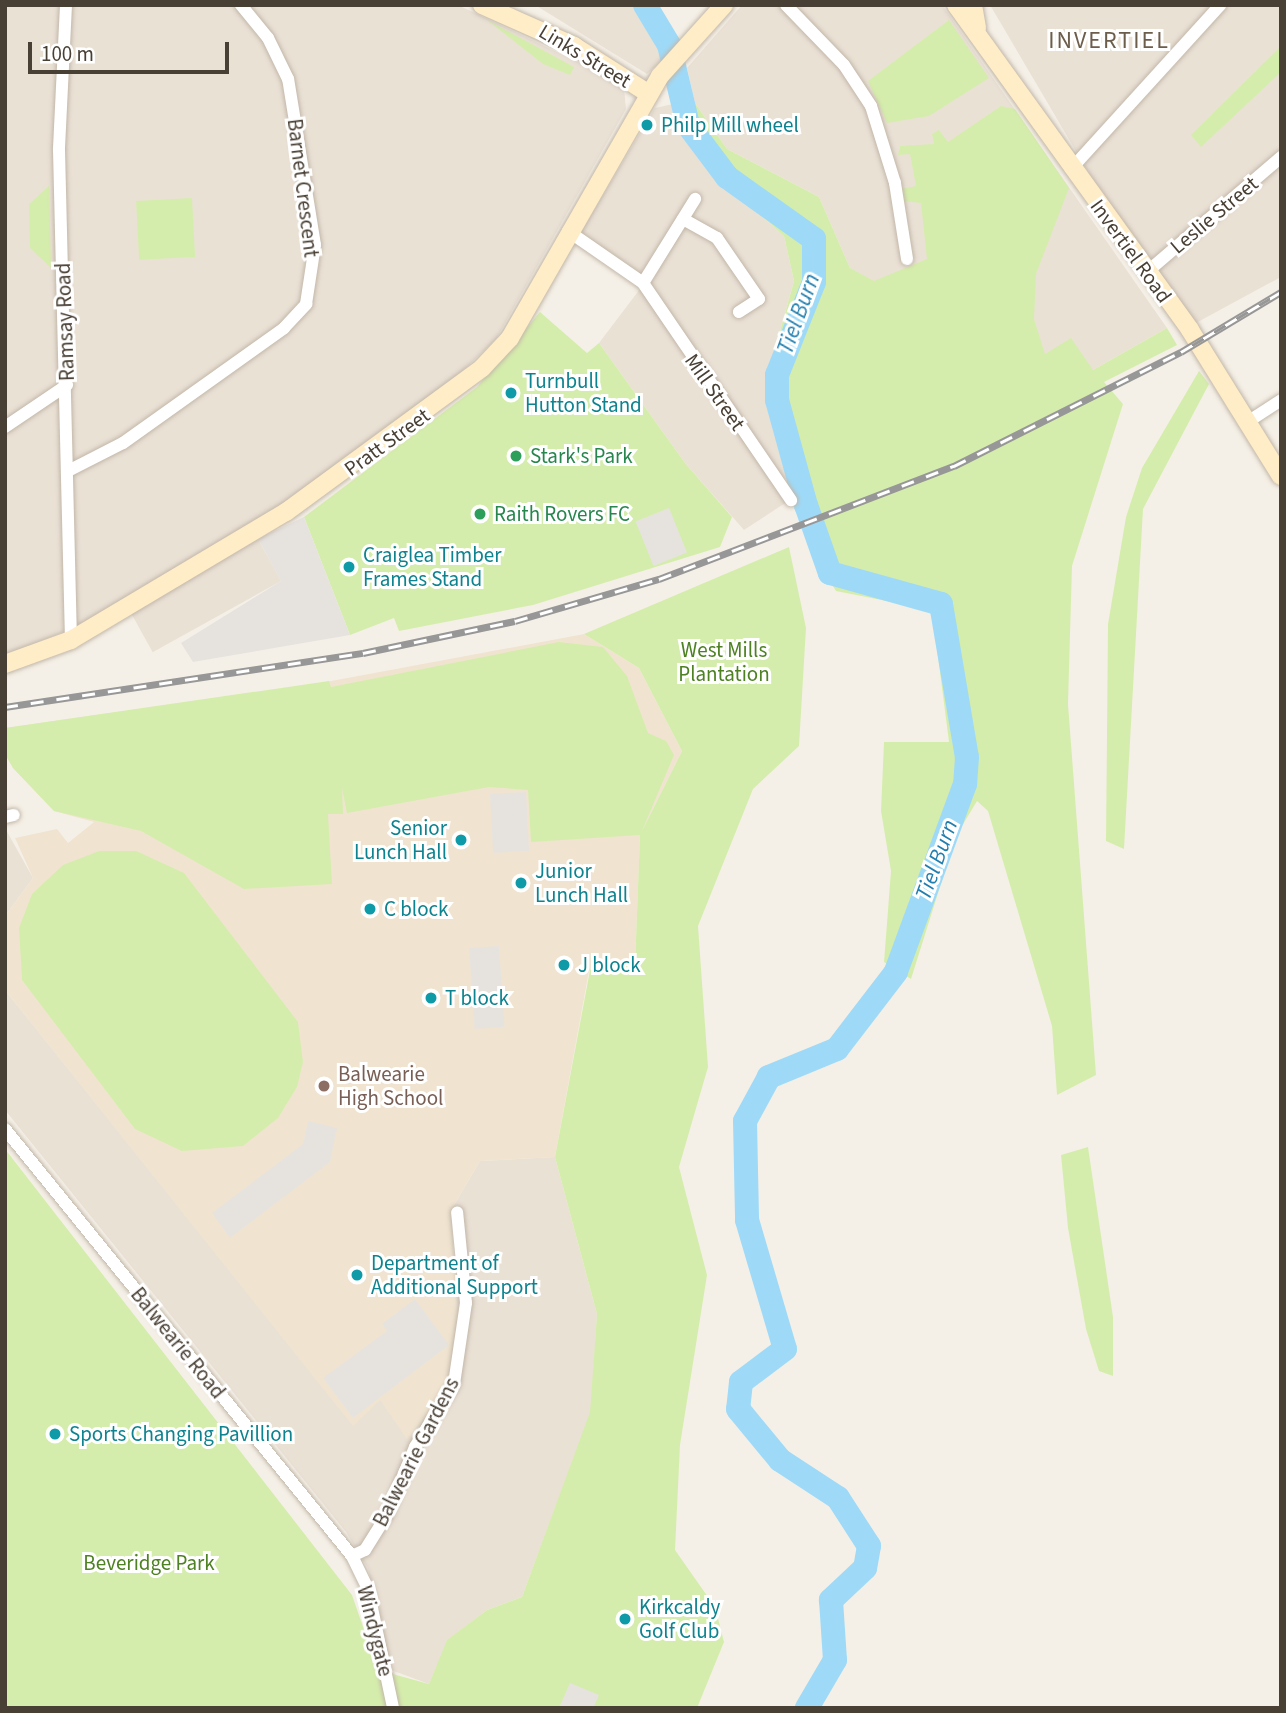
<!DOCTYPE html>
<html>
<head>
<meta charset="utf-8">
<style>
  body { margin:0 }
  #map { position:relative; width:1286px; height:1713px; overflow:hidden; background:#f5f0e7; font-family:"Source Sans 3",sans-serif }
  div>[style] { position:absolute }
  .residential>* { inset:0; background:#eae1d5; transform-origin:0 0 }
  .education>* { inset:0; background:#f0e4d0 }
  .green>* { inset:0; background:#d5edac; transform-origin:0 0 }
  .parking>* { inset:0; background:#e6e3df; transform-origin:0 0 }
  .river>* { height:24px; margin:-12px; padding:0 12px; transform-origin:12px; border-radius:12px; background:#9edaf8 }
  .roads { filter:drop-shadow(0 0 2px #c2b7a9) drop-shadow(0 0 2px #c2b7a9) }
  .street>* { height:12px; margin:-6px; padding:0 6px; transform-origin:6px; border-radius:6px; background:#fff }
  .secondary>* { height:18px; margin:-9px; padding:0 9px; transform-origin:9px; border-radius:9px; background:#ffedc7 }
  .rail>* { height:7px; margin-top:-3.5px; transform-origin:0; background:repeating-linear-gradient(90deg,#fff 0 13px,#979797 0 26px); box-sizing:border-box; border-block:2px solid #979797 }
  .dots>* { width:19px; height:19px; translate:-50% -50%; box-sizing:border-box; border:4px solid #fff; border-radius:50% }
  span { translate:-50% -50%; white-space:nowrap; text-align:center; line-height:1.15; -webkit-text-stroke:6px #fff; paint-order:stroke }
  .street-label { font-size:21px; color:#494035 }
  .culture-label { font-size:21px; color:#0d838f }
  .left { translate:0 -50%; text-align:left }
  .right { translate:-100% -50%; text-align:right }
  .leisure-label { font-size:21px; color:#27864d }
  .park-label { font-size:21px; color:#4d8122 }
  .education-label { font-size:21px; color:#785e54 }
  .water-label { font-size:23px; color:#217eae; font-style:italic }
  .quarter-label { font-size:24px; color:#6d5d4b; letter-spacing:2px }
  .frame { position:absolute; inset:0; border:7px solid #494035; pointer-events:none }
  .scale { position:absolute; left:28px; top:42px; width:201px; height:32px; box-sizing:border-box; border:4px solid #494035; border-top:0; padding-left:9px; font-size:21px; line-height:24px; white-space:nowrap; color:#494035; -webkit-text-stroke:5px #fff; paint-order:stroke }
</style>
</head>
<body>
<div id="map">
  <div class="residential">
    <div style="clip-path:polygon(5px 5px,458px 5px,607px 76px,624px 88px,626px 109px,496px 339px,437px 395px,316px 483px,99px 617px,5px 656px)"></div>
    <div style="clip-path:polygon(535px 5px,634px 5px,666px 56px,647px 74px)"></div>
    <div style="clip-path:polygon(742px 5px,942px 5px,1167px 328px,1093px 370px,1023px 385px,850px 268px,819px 197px,727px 149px,695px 103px,687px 68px)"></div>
    <div style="clip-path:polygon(990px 5px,1281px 5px,1281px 277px,1196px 323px,1090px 175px)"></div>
    <div style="clip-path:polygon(673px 104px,707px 167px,784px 236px,794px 281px,769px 371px,772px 413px,799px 494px,744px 530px,685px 463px,599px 343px,643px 285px,580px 234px,655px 108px)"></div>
    <div style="left:258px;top:539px;width:48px;height:147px;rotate:61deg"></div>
    <div style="clip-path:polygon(5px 828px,33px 878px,5px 916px)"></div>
    <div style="clip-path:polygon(5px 990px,268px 1318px,459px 1288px,451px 1210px,480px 1161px,555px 1157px,597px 1314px,591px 1412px,522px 1597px,487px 1610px,448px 1640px,429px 1684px,391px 1670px,368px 1568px,346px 1532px,5px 1110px)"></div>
  </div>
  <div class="education">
    <div style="clip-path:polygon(584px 634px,639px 668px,682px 751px,640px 835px,635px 965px,589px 971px,555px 1157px,480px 1161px,451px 1210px,458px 1327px,454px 1363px,436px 1404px,407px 1439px,380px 1400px,353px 1426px,5px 990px,5px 916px,33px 878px,15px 838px,57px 829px,68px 843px,94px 822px,54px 811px,13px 768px,5px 754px,5px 728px,315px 684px)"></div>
  </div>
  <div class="green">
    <div style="clip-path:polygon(487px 20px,574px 67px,570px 75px,543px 64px)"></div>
    <div style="clip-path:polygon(949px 20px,989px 78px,929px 116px,887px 123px,868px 81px)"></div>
    <div style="clip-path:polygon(1281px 46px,1281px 72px,1201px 147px,1191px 135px)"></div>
    <div style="clip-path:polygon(695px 103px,727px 149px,819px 197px,850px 268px,874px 281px,927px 259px,921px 203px,903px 201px,901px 189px,916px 186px,910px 154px,898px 155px,900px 146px,934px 144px,932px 134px,939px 130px,948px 142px,1001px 106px,1015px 109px,1069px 188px,1036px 274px,1034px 319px,1045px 354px,1071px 338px,1093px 370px,1167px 328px,1177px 345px,1104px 382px,1123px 404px,1072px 566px,1068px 704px,1096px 1075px,1057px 1095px,1052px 1026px,988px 811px,977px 801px,956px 836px,911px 979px,884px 962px,891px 871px,881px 811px,884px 742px,949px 742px,932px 610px,836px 591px,825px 573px,772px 413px,769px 371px,794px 281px,784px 236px,707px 167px,673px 104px)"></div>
    <div style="clip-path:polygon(49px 186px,51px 268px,30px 248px,29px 204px)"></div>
    <div style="left:192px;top:198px;width:59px;height:56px;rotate:87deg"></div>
    <div style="clip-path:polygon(540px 312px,587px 353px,599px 343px,685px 463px,732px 517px,720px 547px,533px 605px,399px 631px,394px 618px,350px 635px,304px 517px,477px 387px)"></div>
    <div style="clip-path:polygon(1199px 371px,1209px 384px,1143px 509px,1124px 849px,1106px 841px,1108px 624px,1126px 517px,1142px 468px)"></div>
    <div style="clip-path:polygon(789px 547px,806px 628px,799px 746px,753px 789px,698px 926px,708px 1067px,679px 1167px,707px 1275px,680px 1445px,675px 1550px,715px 1607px,724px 1642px,697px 1708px,5px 1708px,5px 1149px,352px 1595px,378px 1670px,429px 1684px,447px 1640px,487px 1610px,522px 1597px,590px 1412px,597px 1314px,555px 1157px,590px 970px,635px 965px,640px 835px,531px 842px,528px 790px,489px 787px,347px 813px,342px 788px,343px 814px,328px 814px,332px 884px,244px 889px,141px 831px,54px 811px,13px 768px,5px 754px,5px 728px,329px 681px,331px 687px,559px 642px,603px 647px,627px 676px,648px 733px,666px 741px,674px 755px,642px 831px,682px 751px,639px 668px,584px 634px)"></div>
    <div style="clip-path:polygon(99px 851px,136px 851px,184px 873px,298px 1022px,303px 1062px,297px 1087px,278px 1118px,243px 1146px,182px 1151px,135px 1129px,22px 980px,19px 928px,32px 894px,63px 865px)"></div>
    <div style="clip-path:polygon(1088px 1147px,1113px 1317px,1113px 1376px,1099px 1371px,1086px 1329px,1068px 1228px,1061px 1155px)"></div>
  </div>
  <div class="parking">
    <div style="left:669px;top:508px;width:48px;height:36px;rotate:68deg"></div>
    <div style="clip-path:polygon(304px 517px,350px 635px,193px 662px,181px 643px,281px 581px,258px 539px)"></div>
    <div style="left:526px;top:792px;width:59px;height:36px;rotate:87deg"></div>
    <div style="left:499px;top:946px;width:81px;height:30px;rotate:86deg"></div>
    <div style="clip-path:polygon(308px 1121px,337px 1128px,330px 1162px,230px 1238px,212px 1213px,303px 1144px)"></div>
    <div style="clip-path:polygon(415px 1299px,449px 1345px,353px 1418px,323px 1378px,387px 1331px,382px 1324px)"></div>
    <div style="clip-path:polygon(570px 1683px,599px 1695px,593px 1708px,559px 1708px)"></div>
  </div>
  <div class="river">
    <div style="left:645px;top:5px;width:47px;rotate:59deg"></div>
    <div style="left:669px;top:45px;width:82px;rotate:76.6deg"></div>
    <div style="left:688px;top:125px;width:65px;rotate:53.1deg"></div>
    <div style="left:727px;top:177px;width:107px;rotate:35.5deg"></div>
    <div style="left:814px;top:239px;width:43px;rotate:90deg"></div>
    <div style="left:814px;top:282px;width:100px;rotate:111.7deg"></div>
    <div style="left:777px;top:375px;width:25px;rotate:90deg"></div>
    <div style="left:777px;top:400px;width:109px;rotate:74.6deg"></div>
    <div style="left:806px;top:505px;width:72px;rotate:70.6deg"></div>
    <div style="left:830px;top:573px;width:115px;rotate:15.6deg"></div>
    <div style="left:941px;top:604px;width:155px;rotate:80.4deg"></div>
    <div style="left:967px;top:757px;width:27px;rotate:94deg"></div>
    <div style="left:965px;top:784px;width:200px;rotate:110.2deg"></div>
    <div style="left:896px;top:972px;width:97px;rotate:127.5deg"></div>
    <div style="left:837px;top:1049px;width:74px;rotate:157.6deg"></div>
    <div style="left:769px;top:1077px;width:50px;rotate:118.6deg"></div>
    <div style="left:745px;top:1121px;width:99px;rotate:88.8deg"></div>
    <div style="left:747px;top:1220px;width:134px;rotate:73.6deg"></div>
    <div style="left:785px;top:1349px;width:55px;rotate:143.1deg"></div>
    <div style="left:741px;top:1382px;width:27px;rotate:96deg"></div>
    <div style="left:738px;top:1409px;width:66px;rotate:50.5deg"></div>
    <div style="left:780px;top:1460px;width:69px;rotate:33.2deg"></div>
    <div style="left:838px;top:1498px;width:57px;rotate:57.1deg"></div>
    <div style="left:869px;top:1546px;width:22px;rotate:100deg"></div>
    <div style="left:865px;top:1568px;width:47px;rotate:136.7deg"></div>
    <div style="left:831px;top:1600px;width:60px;rotate:86.2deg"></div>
    <div style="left:835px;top:1660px;width:56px;rotate:120.3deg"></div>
  </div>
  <div class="roads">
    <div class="street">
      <div style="left:66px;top:5px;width:145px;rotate:92.8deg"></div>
      <div style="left:59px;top:150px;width:490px;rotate:88.6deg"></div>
      <div style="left:786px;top:5px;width:83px;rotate:46deg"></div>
      <div style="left:844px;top:65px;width:49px;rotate:56.6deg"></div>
      <div style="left:871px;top:106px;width:81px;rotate:72.7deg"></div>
      <div style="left:895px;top:183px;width:77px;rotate:81deg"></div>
      <div style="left:1071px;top:169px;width:222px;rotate:-47.7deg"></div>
      <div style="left:683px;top:219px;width:39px;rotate:29deg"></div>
      <div style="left:717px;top:238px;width:74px;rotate:55.5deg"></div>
      <div style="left:759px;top:299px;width:24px;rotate:147deg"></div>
      <div style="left:568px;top:231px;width:91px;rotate:34.7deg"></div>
      <div style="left:643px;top:283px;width:263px;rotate:55.7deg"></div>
      <div style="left:1147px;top:272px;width:177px;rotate:-40.6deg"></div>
      <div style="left:643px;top:283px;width:99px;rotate:-58.2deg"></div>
      <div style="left:1249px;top:421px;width:38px;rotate:-33deg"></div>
      <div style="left:5px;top:427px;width:75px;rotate:-34.1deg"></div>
      <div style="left:70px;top:470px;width:59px;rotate:-27deg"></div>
      <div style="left:123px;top:443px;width:198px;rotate:-35.5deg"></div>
      <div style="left:284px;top:328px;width:33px;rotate:-47deg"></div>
      <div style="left:306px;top:304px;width:60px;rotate:-81.3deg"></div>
      <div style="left:315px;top:245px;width:168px;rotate:-99.2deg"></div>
      <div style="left:288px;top:79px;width:46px;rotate:-116deg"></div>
      <div style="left:268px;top:38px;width:43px;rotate:-129.3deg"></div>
      <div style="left:5px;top:817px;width:9px;rotate:-13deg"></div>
      <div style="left:5px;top:1129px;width:550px;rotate:50.9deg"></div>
      <div style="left:352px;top:1556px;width:37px;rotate:64deg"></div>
      <div style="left:368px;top:1589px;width:122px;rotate:78.1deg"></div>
      <div style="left:352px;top:1556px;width:14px;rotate:-25deg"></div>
      <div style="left:365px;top:1550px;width:39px;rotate:-58deg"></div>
      <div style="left:386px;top:1517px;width:76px;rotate:-67.5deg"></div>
      <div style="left:415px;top:1447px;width:74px;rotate:-58.2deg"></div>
      <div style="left:454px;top:1384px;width:82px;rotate:-81.6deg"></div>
      <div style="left:466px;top:1303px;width:91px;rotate:-95.6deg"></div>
    </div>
    <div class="secondary">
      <div style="left:482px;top:5px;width:101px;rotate:24deg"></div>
      <div style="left:574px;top:46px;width:89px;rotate:32.6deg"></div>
      <div style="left:956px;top:5px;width:400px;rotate:54.2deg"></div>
      <div style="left:1190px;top:330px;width:172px;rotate:58.1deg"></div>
      <div style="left:973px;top:5px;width:23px;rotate:80deg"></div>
      <div style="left:5px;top:664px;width:70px;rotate:-20deg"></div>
      <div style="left:71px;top:640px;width:250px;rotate:-30.8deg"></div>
      <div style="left:286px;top:512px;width:243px;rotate:-36.3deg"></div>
      <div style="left:482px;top:368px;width:41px;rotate:-47deg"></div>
      <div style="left:510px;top:338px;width:302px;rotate:-60.2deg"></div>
      <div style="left:660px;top:76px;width:96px;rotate:-48deg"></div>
    </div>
  </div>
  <div class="rail">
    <div style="left:5px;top:707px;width:362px;rotate:-8.6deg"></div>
    <div style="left:363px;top:653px;width:155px;rotate:-11.9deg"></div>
    <div style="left:515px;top:621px;width:150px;rotate:-16.3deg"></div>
    <div style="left:659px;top:579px;width:316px;rotate:-21deg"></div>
    <div style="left:954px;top:466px;width:254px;rotate:-26.7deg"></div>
    <div style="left:1181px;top:352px;width:117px;rotate:-31deg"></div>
  </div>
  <div class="dots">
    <div style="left:647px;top:125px;background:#0f9aa8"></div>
    <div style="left:511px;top:393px;background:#0f9aa8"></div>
    <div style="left:516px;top:456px;background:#2e9e5b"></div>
    <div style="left:480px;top:514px;background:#2e9e5b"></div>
    <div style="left:349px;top:567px;background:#0f9aa8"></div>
    <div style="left:461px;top:840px;background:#0f9aa8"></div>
    <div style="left:521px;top:883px;background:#0f9aa8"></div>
    <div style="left:370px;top:909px;background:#0f9aa8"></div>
    <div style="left:564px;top:965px;background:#0f9aa8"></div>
    <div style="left:431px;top:998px;background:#0f9aa8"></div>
    <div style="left:324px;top:1086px;background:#8d6e63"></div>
    <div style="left:357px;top:1275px;background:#0f9aa8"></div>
    <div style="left:55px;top:1434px;background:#0f9aa8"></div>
    <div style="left:625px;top:1619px;background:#0f9aa8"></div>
  </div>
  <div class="street-label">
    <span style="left:585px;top:56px;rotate:31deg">Links Street</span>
    <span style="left:303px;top:188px;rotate:83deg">Barnet Crescent</span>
    <span style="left:1214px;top:215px;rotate:-40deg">Leslie Street</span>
    <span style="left:1131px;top:251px;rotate:54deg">Invertiel Road</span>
    <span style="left:65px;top:322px;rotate:-92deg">Ramsay Road</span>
    <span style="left:715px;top:392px;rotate:55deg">Mill Street</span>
    <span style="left:387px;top:442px;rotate:-36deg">Pratt Street</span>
    <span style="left:178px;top:1343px;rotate:51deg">Balwearie Road</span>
    <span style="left:416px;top:1452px;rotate:-63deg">Balwearie Gardens</span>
    <span style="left:375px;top:1631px;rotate:76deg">Windygate</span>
  </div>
  <div class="culture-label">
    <span class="left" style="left:661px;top:125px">Philp Mill wheel</span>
    <span class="left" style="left:525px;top:393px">Turnbull<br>Hutton Stand</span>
    <span class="left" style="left:363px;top:567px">Craiglea Timber<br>Frames Stand</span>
    <span class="right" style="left:447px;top:840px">Senior<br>Lunch Hall</span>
    <span class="left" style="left:535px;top:883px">Junior<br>Lunch Hall</span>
    <span class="left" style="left:384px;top:909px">C block</span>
    <span class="left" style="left:578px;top:965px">J block</span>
    <span class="left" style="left:445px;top:998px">T block</span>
    <span class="left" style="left:371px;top:1275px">Department of<br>Additional Support</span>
    <span class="left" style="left:69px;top:1434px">Sports Changing Pavillion</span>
    <span class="left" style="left:639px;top:1619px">Kirkcaldy<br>Golf Club</span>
  </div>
  <div class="leisure-label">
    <span class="left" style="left:530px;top:456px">Stark's Park</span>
    <span class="left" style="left:494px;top:514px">Raith Rovers FC</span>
  </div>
  <div class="park-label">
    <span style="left:724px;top:662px">West Mills<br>Plantation</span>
    <span style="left:149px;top:1563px">Beveridge Park</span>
  </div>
  <div class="education-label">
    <span class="left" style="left:338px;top:1086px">Balwearie<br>High School</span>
  </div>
  <div class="water-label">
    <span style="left:799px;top:314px;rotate:-70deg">Tiel Burn</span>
    <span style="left:937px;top:860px;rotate:-70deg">Tiel Burn</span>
  </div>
  <div class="quarter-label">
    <span style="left:1109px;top:41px">INVERTIEL</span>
  </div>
  <div class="frame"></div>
  <div class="scale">100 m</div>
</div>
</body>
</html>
